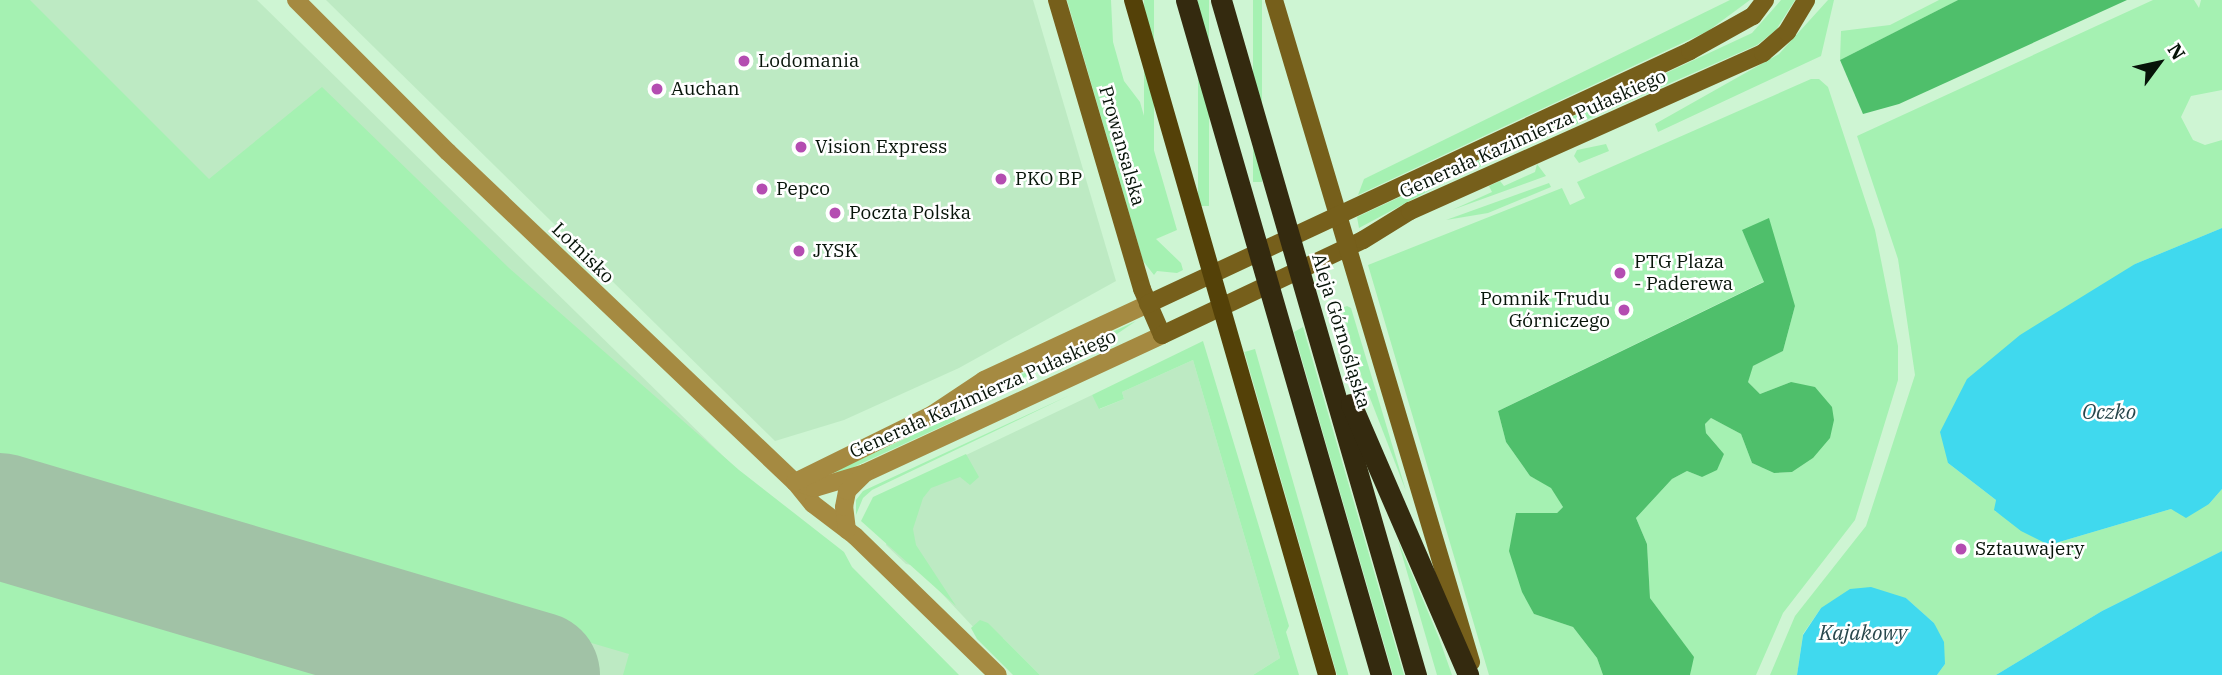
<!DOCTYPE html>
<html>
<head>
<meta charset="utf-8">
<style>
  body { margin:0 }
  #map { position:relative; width:2222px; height:675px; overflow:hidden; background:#cef5d3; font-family:"IBM Plex Serif",serif }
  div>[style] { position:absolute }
  .built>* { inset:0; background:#bdeac3 }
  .green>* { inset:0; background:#a5f1b2; transform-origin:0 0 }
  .forest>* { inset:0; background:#4fbf6b }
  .water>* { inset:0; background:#40d9ee }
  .runway>* { height:126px; margin:-63px; padding:0 63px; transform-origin:63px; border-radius:63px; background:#a1c2a6 }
  .street>* { height:18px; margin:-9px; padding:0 9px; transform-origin:9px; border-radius:9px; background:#a58a41 }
  .secondary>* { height:18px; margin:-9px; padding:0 9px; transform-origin:9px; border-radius:9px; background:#765f1b }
  .primary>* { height:18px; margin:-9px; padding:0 9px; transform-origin:9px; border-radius:9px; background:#544108 }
  .highway>* { height:21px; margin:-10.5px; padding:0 10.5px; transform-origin:10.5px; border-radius:10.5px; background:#342a0f }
  .dots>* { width:19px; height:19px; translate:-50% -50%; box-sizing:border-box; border:4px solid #fff; border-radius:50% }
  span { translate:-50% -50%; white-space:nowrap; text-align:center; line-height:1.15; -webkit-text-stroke:5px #fff; paint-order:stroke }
  .poi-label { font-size:19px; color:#071409 }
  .left { translate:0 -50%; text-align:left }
  .right { translate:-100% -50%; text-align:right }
  .street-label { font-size:19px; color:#071409 }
  .water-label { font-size:21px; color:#28474c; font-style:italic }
  .north { position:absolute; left:2124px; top:28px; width:70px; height:70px; -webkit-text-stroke:5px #fff; paint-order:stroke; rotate:57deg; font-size:19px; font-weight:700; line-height:28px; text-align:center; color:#071409 }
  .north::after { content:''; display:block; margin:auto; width:24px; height:32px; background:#071409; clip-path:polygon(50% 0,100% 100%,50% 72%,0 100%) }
</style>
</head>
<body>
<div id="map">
  <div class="built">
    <div style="clip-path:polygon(0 0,257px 0,947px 675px,0 675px)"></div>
    <div style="clip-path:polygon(326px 0,1033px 0,1116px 281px,959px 368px,844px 420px,775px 441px)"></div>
    <div style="clip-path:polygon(1193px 360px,1280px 658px,1253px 675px,1040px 675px,1003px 638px,992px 647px,916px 566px,906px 564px,886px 545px,899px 487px,1092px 395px,1100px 409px,1124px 399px,1122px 392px)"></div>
  </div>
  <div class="green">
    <div style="clip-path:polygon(0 0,30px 0,209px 179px,322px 87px,509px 268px,739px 470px,844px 552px,852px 567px,959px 675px,623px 675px,629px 654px,0 470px)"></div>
    <div style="clip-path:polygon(1067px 0,1111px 0,1113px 42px,1124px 81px,1140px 102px,1177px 230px,1156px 239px,1181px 263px,1183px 270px,1177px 273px,1157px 271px,1154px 275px,1143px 261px)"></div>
    <div style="left:1144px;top:0;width:10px;height:226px"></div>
    <div style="left:1198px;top:0;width:11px;height:206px"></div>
    <div style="left:1253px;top:0;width:9px;height:182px"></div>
    <div style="clip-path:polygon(1730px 0,1750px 0,1708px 31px,1358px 195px,1364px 179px)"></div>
    <div style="clip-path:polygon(1781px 0,1795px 0,1776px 30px,1757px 45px,1445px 182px,1359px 228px,1357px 217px,1752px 33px)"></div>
    <div style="clip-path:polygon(1828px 0,1834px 0,1821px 56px,1658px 132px,1655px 124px,1779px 54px)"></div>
    <div style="clip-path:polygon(1939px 0,1958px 0,1840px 60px,1841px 31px,1890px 25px)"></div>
    <div style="clip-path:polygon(2153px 0,2194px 0,2199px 8px,2201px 0,2222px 0,2222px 90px,2191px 96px,2181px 117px,2193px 140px,2205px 145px,2222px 140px,2222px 228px,2135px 264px,1948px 463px,1996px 500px,1995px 511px,2049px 545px,2171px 509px,2179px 512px,2209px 504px,2222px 489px,2222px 551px,2102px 611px,1996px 675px,1937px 675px,1945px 664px,1934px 623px,1906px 598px,1821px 608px,1803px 634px,1797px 675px,1770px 675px,1795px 616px,1866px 526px,1915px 375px,1898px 259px,1857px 136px)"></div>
    <div style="clip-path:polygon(1811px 79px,1819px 79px,1828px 87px,1875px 230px,1898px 346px,1898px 380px,1855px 520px,1783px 613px,1756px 675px,1690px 675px,1693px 657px,1650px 598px,1647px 544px,1636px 518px,1672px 479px,1687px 471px,1702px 477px,1724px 454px,1706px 433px,1705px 424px,1711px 418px,1741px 434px,1752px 463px,1774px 473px,1792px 472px,1813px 458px,1791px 382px,1760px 394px,1748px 382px,1747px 373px,1753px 366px,1783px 351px,1795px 306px,1742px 230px,1765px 281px,1498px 411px,1506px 442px,1530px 476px,1551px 487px,1563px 507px,1557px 513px,1534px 614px,1573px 627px,1597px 658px,1603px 675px,1489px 675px,1368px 265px,1562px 188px,1570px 205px,1585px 198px,1577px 182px)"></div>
    <div style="clip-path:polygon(1606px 144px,1609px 151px,1579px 163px,1574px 156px,1577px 150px)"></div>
    <div style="clip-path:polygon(1537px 164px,1546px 176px,1452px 210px,1492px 192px,1489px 186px,1500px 181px,1504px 186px,1535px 172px)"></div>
    <div style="clip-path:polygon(1549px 183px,1551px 187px,1488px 213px,1446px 220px)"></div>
    <div style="clip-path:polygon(1347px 306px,1351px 308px,1406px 491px,1358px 367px,1342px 308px)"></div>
    <div style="clip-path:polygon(1136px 321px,1114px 336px,990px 393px,986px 391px)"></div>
    <div style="clip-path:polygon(1303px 327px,1404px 675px,1393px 675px,1327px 447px,1294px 332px)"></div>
    <div style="clip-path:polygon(1203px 341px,1289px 626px,1286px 632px,1299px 675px,1253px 675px,1280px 658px,1193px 360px,1122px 392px,1124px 399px,1099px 409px,1092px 395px)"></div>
    <div style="left:1255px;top:349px;width:339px;height:11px;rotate:74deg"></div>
    <div style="clip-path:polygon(1070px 395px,872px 490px,863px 498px,856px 515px,856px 500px,863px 491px)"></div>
    <div style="clip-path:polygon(954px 416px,956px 420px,843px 472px,831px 473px)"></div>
    <div style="clip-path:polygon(966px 454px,979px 477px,970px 485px,960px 477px,931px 488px,923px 498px,913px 529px,916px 545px,956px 606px,861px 521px,873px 497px)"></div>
    <div style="clip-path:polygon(1398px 541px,1439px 638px,1452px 675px,1437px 675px)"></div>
    <div style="clip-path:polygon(0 565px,372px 675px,0 675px)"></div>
    <div style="clip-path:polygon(980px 620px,988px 623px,1040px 675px,1013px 675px,977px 639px,971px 628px)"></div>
  </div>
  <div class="forest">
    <div style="clip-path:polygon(1958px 0,2127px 0,1899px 104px,1863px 114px,1840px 60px)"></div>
    <div style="clip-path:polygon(1769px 218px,1795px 306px,1783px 351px,1753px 366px,1748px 382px,1760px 394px,1791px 382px,1815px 387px,1832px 407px,1834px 420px,1830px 438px,1813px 458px,1792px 472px,1774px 473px,1752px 463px,1741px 434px,1711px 418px,1705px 424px,1706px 433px,1724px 454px,1717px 470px,1702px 477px,1687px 471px,1672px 479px,1636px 518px,1647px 544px,1650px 598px,1694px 657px,1690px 675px,1603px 675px,1597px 658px,1573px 627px,1534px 614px,1522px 592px,1509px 551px,1516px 513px,1557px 513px,1563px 507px,1551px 488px,1530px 476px,1506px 442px,1498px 411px,1764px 282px,1742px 230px)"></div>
  </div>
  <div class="water">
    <div style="clip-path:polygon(2222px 228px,2222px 489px,2209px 504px,2186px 518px,2171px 509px,2049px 545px,2021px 531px,1994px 510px,1996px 500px,1948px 463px,1940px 432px,1967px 379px,2020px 335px,2135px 264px)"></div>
    <div style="clip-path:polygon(2222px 551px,2222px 675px,1996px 675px,2102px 611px)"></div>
    <div style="clip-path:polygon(1871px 587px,1906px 598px,1934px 623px,1944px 642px,1945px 664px,1937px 675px,1797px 675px,1803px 635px,1821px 608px,1850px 589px)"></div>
  </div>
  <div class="runway">
    <div style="left:0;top:516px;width:560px;rotate:16.49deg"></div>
  </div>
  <div class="street">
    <div style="left:296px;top:0;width:215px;rotate:45deg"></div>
    <div style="left:448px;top:152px;width:479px;rotate:43.6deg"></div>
    <div style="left:795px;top:482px;width:28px;rotate:51deg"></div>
    <div style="left:813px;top:504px;width:53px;rotate:37.3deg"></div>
    <div style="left:855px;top:536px;width:199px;rotate:44.2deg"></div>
    <div style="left:795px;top:482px;width:21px;rotate:17deg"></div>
    <div style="left:815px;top:488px;width:52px;rotate:-16.7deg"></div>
    <div style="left:865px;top:473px;width:327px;rotate:-24.9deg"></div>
    <div style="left:795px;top:482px;width:154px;rotate:-26.2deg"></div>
    <div style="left:933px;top:414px;width:61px;rotate:-33.7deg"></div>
    <div style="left:984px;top:380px;width:181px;rotate:-24.9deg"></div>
    <div style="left:847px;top:530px;width:23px;rotate:-97deg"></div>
    <div style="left:844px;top:507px;width:16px;rotate:-79deg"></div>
    <div style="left:847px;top:491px;width:25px;rotate:-45deg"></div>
  </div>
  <div class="secondary">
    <div style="left:1057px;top:0;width:301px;rotate:73.6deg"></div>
    <div style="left:1142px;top:289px;width:50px;rotate:66.5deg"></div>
    <div style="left:1162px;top:335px;width:222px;rotate:-25.3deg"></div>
    <div style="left:1363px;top:240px;width:55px;rotate:-31.7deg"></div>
    <div style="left:1410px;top:211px;width:387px;rotate:-24.1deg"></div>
    <div style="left:1763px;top:53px;width:32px;rotate:-41deg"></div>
    <div style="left:1787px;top:32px;width:37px;rotate:-59deg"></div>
    <div style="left:1274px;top:0;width:691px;rotate:73.43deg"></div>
    <div style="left:1148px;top:304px;width:598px;rotate:-25.02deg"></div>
    <div style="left:1690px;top:51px;width:72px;rotate:-29.1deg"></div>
    <div style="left:1753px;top:16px;width:20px;rotate:-53deg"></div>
  </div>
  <div class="primary">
    <div style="left:1133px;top:0;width:702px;rotate:73.96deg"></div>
  </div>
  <div class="highway">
    <div style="left:1186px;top:0;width:703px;rotate:73.89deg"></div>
    <div style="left:1221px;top:0;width:703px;rotate:73.89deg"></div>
    <div style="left:1351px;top:404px;width:295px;rotate:66.6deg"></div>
  </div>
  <div class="dots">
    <div style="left:744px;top:61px;background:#b44db1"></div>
    <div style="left:657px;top:89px;background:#b44db1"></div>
    <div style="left:801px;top:147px;background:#b44db1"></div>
    <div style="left:1001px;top:179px;background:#b44db1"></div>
    <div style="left:762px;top:189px;background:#b44db1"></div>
    <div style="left:835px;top:213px;background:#b44db1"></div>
    <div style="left:799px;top:251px;background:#b44db1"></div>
    <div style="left:1620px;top:273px;background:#b44db1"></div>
    <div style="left:1624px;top:310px;background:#b44db1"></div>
    <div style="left:1961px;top:549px;background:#b44db1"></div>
  </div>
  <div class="poi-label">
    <span class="left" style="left:758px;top:61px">Lodomania</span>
    <span class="left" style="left:671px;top:89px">Auchan</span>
    <span class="left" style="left:815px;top:147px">Vision Express</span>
    <span class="left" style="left:1015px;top:179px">PKO BP</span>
    <span class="left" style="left:776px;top:189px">Pepco</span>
    <span class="left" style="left:849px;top:213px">Poczta Polska</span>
    <span class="left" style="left:813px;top:251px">JYSK</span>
    <span class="left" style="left:1634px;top:273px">PTG Plaza<br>- Paderewa</span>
    <span class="right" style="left:1610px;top:310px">Pomnik Trudu<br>Górniczego</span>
    <span class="left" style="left:1975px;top:549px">Sztauwajery</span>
  </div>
  <div class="street-label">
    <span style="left:1533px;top:134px;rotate:-24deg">Generała Kazimierza Pułaskiego</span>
    <span style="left:1122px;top:146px;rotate:74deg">Prowansalska</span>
    <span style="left:583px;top:253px;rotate:44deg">Lotnisko</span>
    <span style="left:1341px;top:331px;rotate:73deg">Aleja Górnośląska</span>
    <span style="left:983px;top:394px;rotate:-24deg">Generała Kazimierza Pułaskiego</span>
  </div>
  <div class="water-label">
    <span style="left:2109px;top:411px">Oczko</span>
    <span style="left:1863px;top:632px">Kajakowy</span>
  </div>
  <div class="north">N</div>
</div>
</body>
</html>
